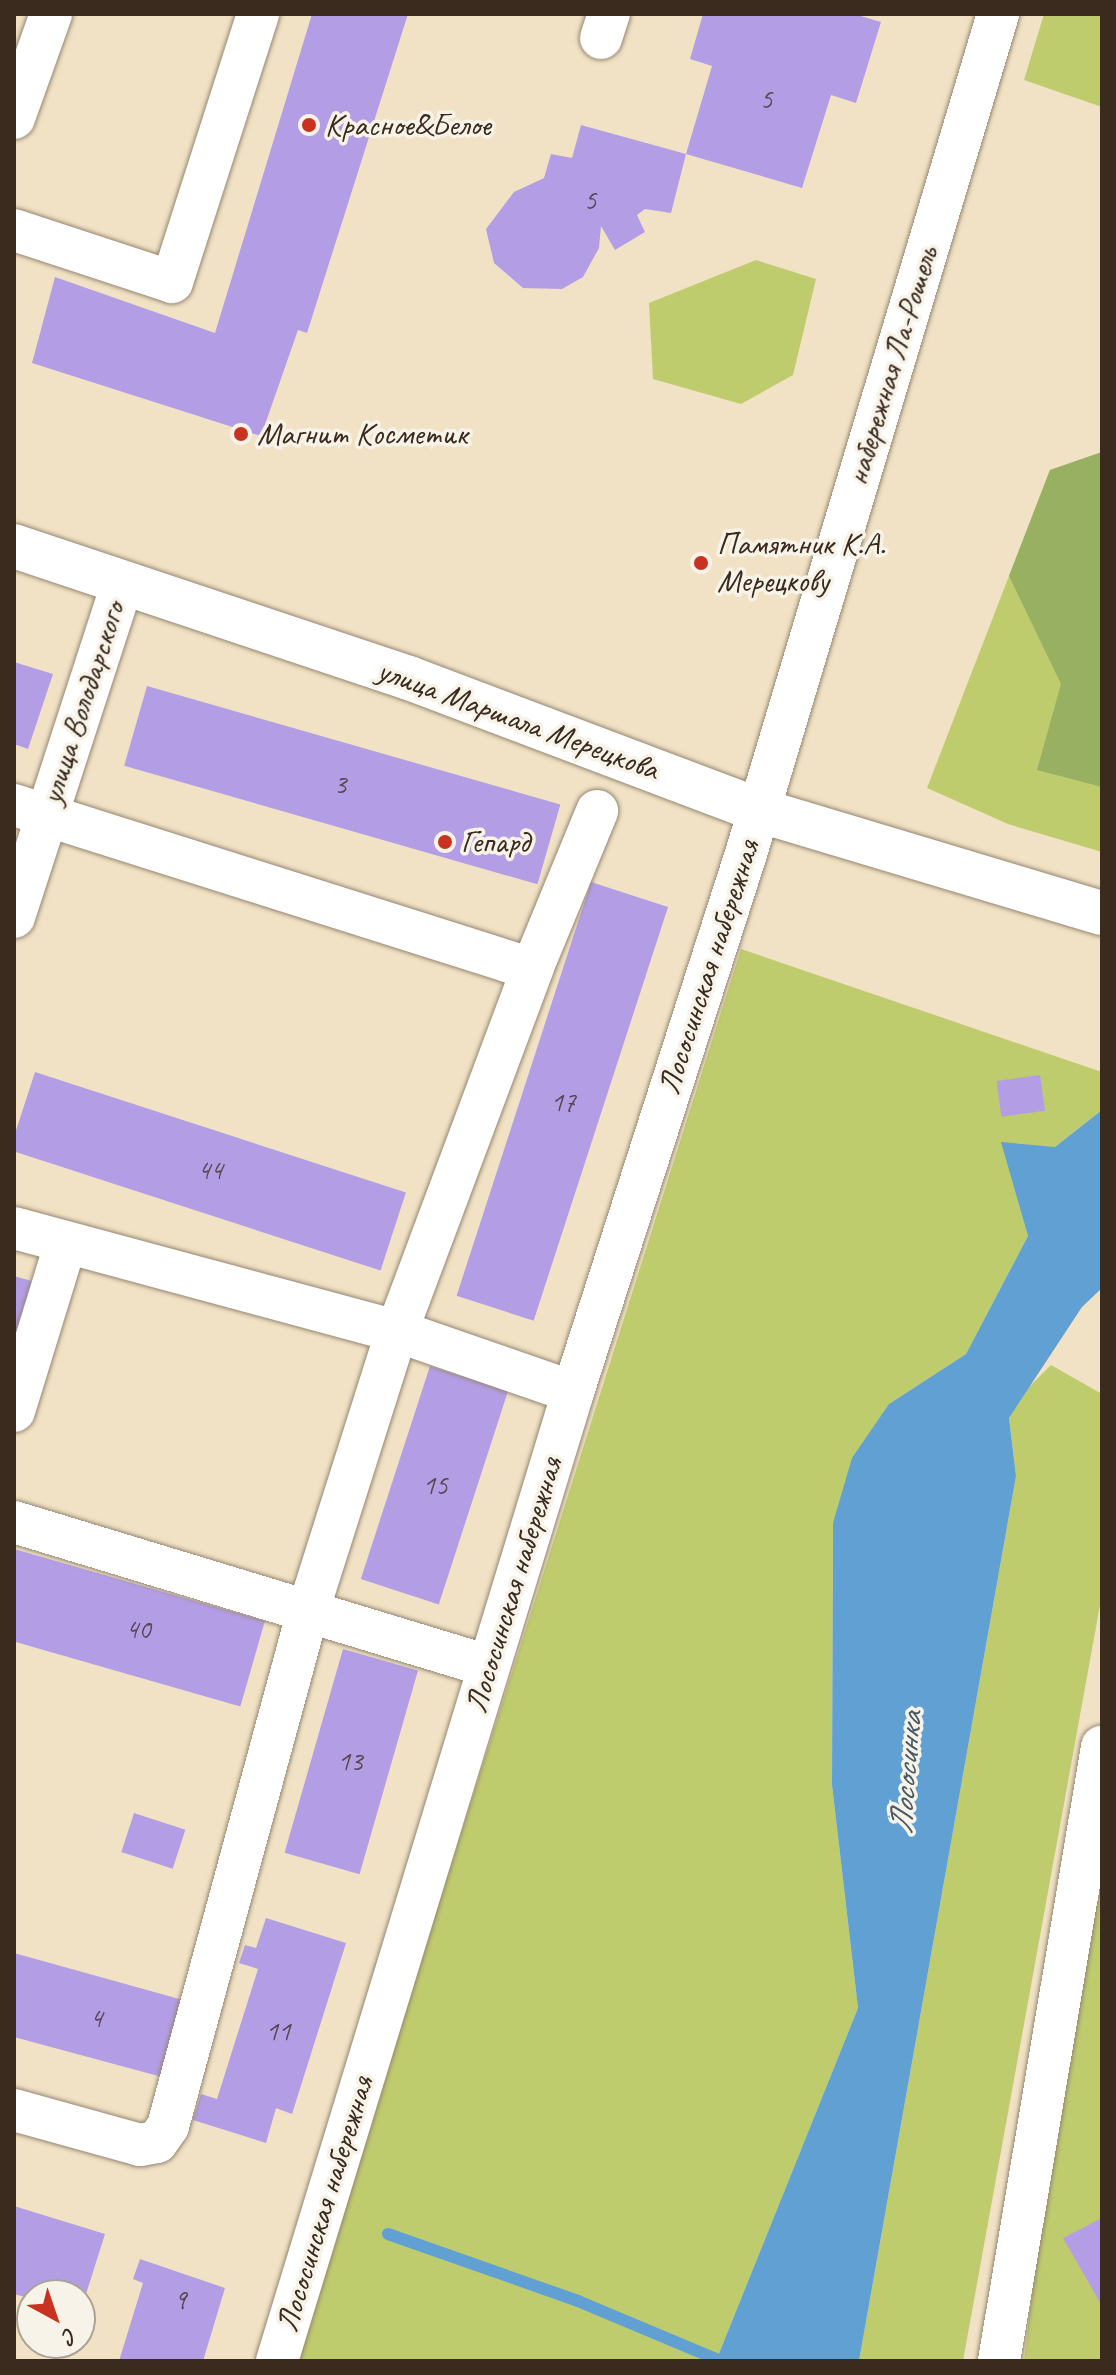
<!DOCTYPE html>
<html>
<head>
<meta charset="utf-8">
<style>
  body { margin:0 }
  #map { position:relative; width:1116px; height:2375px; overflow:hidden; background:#f1e2c5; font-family:Caveat,sans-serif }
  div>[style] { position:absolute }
  .green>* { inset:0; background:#bfcc6e }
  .forest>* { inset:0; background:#97b061 }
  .water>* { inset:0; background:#61a0d3 }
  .stream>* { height:12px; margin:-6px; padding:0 6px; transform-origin:6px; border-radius:6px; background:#61a0d3 }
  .building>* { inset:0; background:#b39ee6; transform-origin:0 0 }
  .roads { filter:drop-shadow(0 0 2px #968672) drop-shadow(0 0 2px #968672) }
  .minor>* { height:42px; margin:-21px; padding:0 21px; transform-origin:21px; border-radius:21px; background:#fff }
  .major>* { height:44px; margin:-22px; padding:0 22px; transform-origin:22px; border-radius:22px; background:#fff }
  .dots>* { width:22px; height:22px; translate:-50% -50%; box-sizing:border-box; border:4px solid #f7f3e8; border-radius:50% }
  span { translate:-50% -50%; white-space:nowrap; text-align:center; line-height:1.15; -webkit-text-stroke:7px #f7f3e8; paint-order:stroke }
  .number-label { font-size:28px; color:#594750 }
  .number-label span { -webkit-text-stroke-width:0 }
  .poi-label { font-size:32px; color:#3b2a1e }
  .left { translate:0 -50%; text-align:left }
  .street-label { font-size:32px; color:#3b2a1e }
  .water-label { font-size:34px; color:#4a5966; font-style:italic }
  .frame { position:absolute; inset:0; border:16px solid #3b2a1e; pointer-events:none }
  .north { position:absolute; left:16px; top:2279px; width:80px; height:80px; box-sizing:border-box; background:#f7f3e8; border:2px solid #aca397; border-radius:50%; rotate:140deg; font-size:22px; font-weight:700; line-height:32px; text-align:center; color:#3b2a1e }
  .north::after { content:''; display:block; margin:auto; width:28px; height:36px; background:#c8321e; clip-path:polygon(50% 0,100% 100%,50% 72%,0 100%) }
</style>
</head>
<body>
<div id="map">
  <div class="green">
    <div style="clip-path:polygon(1044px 14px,1102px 14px,1102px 107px,1024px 80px)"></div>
    <div style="clip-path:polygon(756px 260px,816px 279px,793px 375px,741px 404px,653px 379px,649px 303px)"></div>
    <div style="clip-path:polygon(1102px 452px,1102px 852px,1008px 824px,927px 788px,1050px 470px)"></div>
    <div style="clip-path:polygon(741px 949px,1102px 1072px,1102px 1110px,1055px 1147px,1021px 1210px,1028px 1236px,966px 1354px,889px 1404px,833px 1523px,832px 1785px,858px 2008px,716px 2361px,294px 2361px)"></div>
    <div style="clip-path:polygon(1051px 1365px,1102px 1394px,1102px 1594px,963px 2361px,859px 2361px,1016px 1476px,1009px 1418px,1023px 1393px)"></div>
    <div style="clip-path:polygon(1102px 1853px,1102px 2361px,1024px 2361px,1040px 2226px)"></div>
  </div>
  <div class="forest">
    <div style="clip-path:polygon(1102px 452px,1102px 787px,1037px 770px,1061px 684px,1009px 576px,1050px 470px)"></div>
  </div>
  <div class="water">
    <div style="clip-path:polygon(1102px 1110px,1102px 1288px,1082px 1307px,1009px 1418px,1016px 1476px,859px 2361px,716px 2361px,858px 2008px,832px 1785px,833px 1523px,852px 1458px,889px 1404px,966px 1354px,1028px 1236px,1001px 1142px,1055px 1147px)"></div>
  </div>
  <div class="stream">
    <div style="left:388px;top:2234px;width:201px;rotate:19.4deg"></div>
    <div style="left:578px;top:2301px;width:155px;rotate:22.8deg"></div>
  </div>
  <div class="building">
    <div style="clip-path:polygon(312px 14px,408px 14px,307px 333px,298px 330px,261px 436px,32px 363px,55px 277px,215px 333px)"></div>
    <div style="clip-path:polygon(703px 14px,854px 14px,881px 22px,856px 103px,831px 95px,802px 188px,686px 154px,712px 66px,690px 59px)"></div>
    <div style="clip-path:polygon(581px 125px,686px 154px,671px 213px,645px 209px,637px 215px,645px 232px,615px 250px,601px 226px,599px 248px,583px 277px,562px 289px,523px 288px,494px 263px,486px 229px,514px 192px,544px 178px,551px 154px,572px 158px)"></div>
    <div style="clip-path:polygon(14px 662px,53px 674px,28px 749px,14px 744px)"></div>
    <div style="left:147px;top:686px;width:430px;height:83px;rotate:16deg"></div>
    <div style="left:591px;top:882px;width:81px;height:435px;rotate:18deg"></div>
    <div style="left:35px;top:1072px;width:390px;height:82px;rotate:18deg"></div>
    <div style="left:1040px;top:1075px;width:36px;height:44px;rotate:82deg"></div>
    <div style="clip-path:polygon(14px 1276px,35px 1282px,14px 1344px)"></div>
    <div style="left:430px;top:1366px;width:82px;height:224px;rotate:18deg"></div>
    <div style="left:14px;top:1549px;width:261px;height:89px;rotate:16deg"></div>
    <div style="left:343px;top:1649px;width:78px;height:212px;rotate:16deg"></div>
    <div style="left:134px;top:1813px;width:54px;height:41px;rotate:18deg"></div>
    <div style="clip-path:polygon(266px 1918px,346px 1943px,292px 2114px,276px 2108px,266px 2143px,193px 2120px,201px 2094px,217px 2099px,258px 1969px,239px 1963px,245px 1945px,256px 1948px)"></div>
    <div style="clip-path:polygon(14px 1953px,183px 2000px,162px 2077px,14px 2037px)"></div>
    <div style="clip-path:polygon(14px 2206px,105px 2234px,81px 2310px,80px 2295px,32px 2295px,32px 2299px,14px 2294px)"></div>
    <div style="clip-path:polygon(1102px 2218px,1102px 2306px,1063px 2238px)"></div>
    <div style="clip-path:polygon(140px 2259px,225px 2288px,203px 2361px,119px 2361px,143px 2283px,133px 2279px)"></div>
  </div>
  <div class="roads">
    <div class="minor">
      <div style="left:601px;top:38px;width:25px;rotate:-72deg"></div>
      <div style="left:14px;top:118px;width:110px;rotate:-70.4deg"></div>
      <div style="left:14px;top:230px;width:166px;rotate:18.2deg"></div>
      <div style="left:172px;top:282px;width:281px;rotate:-72.2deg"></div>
      <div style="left:14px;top:805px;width:543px;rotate:17.57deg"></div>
      <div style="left:532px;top:969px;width:171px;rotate:-67.6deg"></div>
      <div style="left:14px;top:917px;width:352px;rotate:-72deg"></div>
      <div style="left:14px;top:1228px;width:397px;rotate:15.1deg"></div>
      <div style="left:397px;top:1331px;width:186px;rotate:19.1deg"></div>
      <div style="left:14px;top:1411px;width:174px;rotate:-72.9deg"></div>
      <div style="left:14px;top:1522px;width:496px;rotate:16.9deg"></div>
      <div style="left:14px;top:2110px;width:131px;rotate:15.5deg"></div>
      <div style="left:140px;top:2145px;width:17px;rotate:-10deg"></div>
      <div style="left:157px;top:2142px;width:19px;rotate:-55deg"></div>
      <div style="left:168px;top:2126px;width:534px;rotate:-74.79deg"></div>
      <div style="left:308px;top:1611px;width:294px;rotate:-72.4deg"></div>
      <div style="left:397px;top:1331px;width:386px;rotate:-69.5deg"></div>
      <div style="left:277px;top:2361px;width:1013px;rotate:-73.01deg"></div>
      <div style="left:573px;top:1392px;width:562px;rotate:-72.18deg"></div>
      <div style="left:745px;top:857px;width:880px;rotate:-73.29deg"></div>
      <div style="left:999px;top:2361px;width:623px;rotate:-80.48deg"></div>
    </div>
    <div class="major">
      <div style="left:14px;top:546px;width:416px;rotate:18.5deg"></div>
      <div style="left:409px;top:678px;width:373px;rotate:20.7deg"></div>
      <div style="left:758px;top:810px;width:359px;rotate:16.7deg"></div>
    </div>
  </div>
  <div class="dots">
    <div style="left:309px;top:125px;background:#c8321e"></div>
    <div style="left:241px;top:434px;background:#c8321e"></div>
    <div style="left:701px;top:563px;background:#c8321e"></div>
    <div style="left:445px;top:842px;background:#c8321e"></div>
  </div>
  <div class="number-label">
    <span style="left:766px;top:99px">5</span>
    <span style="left:590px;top:200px">5</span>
    <span style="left:340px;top:784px">3</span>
    <span style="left:563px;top:1102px">17</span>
    <span style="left:210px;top:1170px">44</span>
    <span style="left:435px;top:1485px">15</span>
    <span style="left:138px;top:1629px">40</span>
    <span style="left:350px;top:1761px">13</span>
    <span style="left:96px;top:2018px">4</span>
    <span style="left:278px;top:2031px">11</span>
    <span style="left:180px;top:2300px">9</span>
  </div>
  <div class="poi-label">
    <span class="left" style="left:325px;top:125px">Красное&amp;Белое</span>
    <span class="left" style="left:257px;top:434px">Магнит Косметик</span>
    <span class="left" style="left:717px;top:563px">Памятник К.А.<br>Мерецкову</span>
    <span class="left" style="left:461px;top:842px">Гепард</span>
  </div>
  <div class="street-label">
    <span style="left:892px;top:366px;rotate:-73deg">набережная Ла-Рошель</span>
    <span style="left:83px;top:703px;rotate:-72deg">улица Володарского</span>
    <span style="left:518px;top:720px;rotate:20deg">улица Маршала Мерецкова</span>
    <span style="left:709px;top:967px;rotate:-72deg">Лососинская набережная</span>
    <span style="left:514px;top:1585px;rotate:-73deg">Лососинская набережная</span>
    <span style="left:325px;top:2204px;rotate:-73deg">Лососинская набережная</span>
  </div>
  <div class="water-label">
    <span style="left:905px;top:1773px;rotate:-85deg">Лососинка</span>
  </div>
  <div class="frame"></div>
  <div class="north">С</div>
</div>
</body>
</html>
